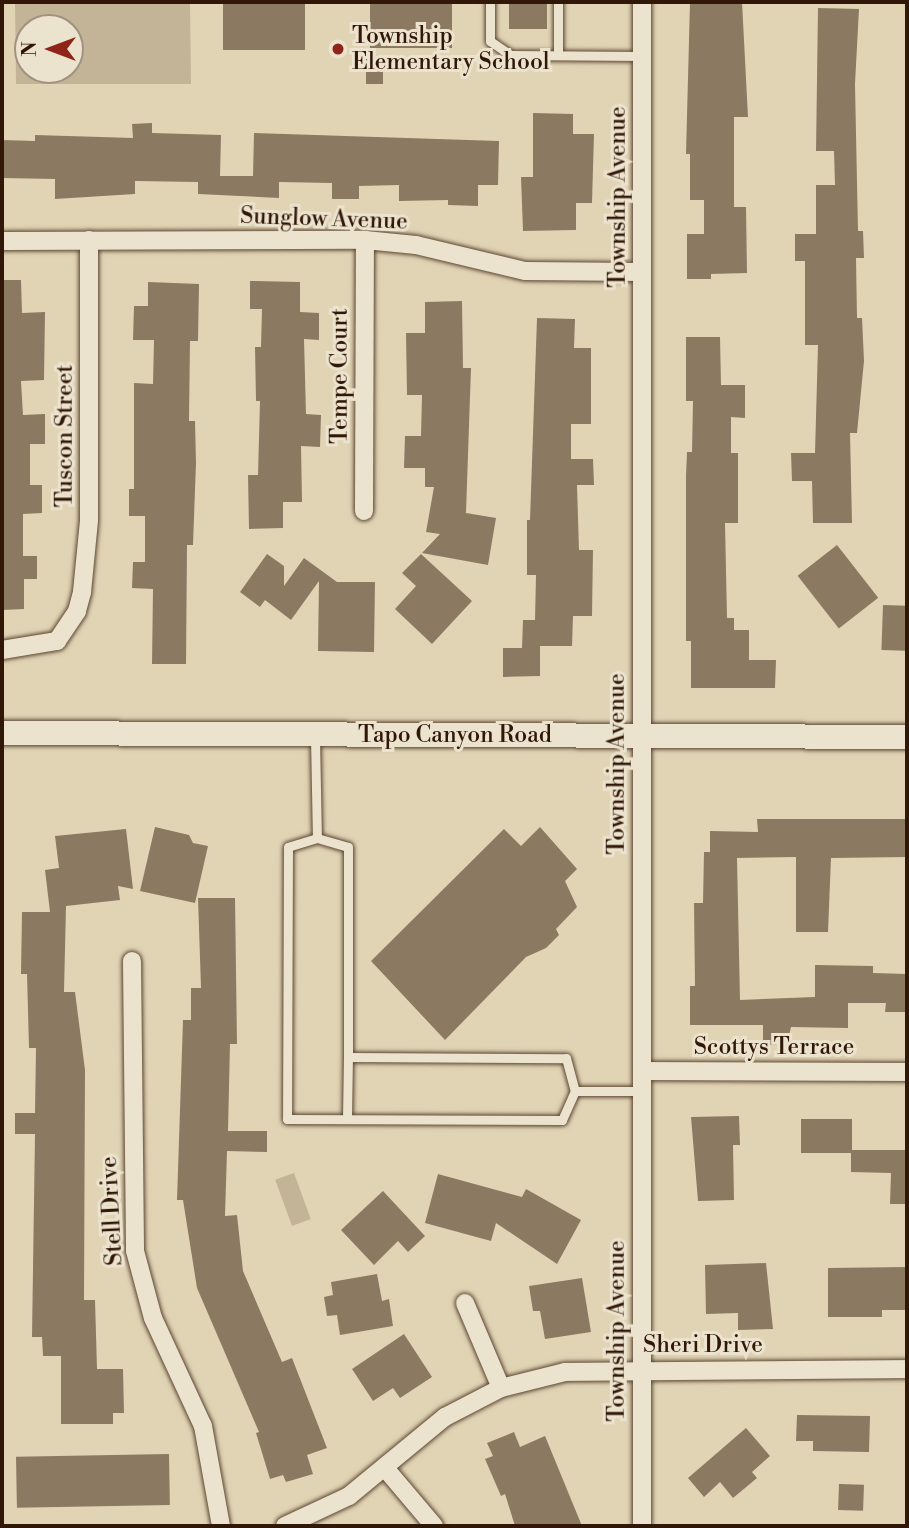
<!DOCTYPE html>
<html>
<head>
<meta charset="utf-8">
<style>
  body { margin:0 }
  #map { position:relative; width:909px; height:1528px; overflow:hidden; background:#e1d4b4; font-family:"Libre Bodoni",serif }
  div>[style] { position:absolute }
  .green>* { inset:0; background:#c3b497; transform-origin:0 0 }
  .building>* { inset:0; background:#8c7961; transform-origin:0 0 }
  .roads { filter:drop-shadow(0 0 2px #5c4633) drop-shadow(0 0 2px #5c4633) }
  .lane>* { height:9px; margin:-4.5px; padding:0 4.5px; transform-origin:4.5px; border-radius:4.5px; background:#ece3ce }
  .street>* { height:18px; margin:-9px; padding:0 9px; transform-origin:9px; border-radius:9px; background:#ece3ce }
  .secondary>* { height:24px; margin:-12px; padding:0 12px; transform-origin:12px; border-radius:12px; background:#ece3ce }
  .dots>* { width:19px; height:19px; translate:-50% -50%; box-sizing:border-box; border:4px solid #ece3ce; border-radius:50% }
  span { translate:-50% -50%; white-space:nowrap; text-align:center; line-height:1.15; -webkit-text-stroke:6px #ece3ce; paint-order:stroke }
  .poi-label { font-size:23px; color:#301708 }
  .left { translate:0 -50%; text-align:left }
  .street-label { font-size:23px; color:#301708 }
  .frame { position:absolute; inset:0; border:4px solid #301708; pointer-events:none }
  .north { position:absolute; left:14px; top:14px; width:70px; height:70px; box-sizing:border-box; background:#ece3ce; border:2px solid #a1917f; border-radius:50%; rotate:270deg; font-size:19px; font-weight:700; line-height:28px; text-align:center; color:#301708 }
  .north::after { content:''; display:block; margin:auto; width:24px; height:32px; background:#8f2418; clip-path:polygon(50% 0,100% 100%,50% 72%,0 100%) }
</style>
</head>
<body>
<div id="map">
  <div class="green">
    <div style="clip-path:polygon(evenodd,2px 2px,190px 2px,191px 84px,16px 84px,15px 3px,2px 2px,28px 28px,70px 28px,70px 70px,28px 70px,28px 28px)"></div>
    <div style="left:294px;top:1173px;width:49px;height:20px;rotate:70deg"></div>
  </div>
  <div class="building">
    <div style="left:223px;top:2px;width:82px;height:48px"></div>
    <div style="left:370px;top:2px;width:82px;height:46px"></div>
    <div style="left:509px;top:2px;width:38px;height:27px"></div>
    <div style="clip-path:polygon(690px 2px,742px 2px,748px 117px,734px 117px,734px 207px,746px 207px,747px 273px,711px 274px,711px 279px,687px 279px,687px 234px,704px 234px,704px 200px,690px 200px,690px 154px,686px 154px)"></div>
    <div style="clip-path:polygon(818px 8px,859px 9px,855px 84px,858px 231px,863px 231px,864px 258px,856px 258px,857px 318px,862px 318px,864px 361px,857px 433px,850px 433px,852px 523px,813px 523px,812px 481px,792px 481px,791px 453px,815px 453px,818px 345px,805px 345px,805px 261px,795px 261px,795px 234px,816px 234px,816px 185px,835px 185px,834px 151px,816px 151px)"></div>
    <div style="left:366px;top:58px;width:17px;height:26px"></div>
    <div style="clip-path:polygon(533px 113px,573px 114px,573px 134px,594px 134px,592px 203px,576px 203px,576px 230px,523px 231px,521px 177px,533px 177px)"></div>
    <div style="clip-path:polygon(152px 123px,152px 133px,221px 135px,220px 176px,253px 176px,254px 133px,499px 141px,498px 185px,478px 185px,478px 206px,448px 205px,448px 200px,399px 201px,399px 185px,359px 186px,359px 199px,332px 199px,332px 183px,279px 182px,279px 198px,198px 194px,198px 182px,135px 181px,135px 194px,55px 199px,55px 179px,2px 178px,2px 140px,35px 141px,35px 135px,133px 138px,132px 124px)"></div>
    <div style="clip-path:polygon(2px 280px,21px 280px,22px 313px,45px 312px,44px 380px,21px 381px,23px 415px,45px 414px,45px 444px,30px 444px,30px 485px,42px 485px,42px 513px,23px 514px,23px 556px,37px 556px,37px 579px,24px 579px,24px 609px,2px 610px)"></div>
    <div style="clip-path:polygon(250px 281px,300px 282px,300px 312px,319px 313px,319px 340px,304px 339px,306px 414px,321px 415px,320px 447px,301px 446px,302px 502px,283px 502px,283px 528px,249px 529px,248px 475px,258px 475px,260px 401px,256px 401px,255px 347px,261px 347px,262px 309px,250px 309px)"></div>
    <div style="clip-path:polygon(148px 282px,199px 284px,198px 341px,190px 341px,189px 421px,195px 421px,196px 463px,193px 545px,187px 545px,186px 664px,152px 664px,153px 589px,132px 588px,133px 562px,145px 562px,145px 516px,129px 516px,129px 489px,134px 489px,134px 383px,153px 384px,154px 340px,133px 340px,134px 306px,148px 306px)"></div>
    <div style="clip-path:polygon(462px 301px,463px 368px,471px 368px,466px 513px,496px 518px,488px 565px,422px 553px,440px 534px,426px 532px,434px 487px,425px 487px,425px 468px,404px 468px,405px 436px,421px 436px,422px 395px,407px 395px,406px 333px,425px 333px,425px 302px)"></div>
    <div style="clip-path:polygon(537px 318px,575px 319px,574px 348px,591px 348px,591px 424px,571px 424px,571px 459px,593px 459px,594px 485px,577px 485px,579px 550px,593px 550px,592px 616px,573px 616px,572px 646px,540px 646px,540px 676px,503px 677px,503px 648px,522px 648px,523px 620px,535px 620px,536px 575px,527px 575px,527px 520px,530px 520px)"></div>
    <div style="clip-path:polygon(686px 337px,720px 337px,721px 385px,745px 385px,745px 418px,731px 417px,731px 453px,738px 453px,738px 523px,725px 523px,727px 618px,734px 618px,734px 630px,749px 630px,749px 660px,776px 660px,775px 688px,691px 688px,691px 641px,686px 641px,686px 476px,687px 452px,692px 452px,693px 401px,686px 401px)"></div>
    <div style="left:837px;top:545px;width:67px;height:50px;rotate:52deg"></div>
    <div style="clip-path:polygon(267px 554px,284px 566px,284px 586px,304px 558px,337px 582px,375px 582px,374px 652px,318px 651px,319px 581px,291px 620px,265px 600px,260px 607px,240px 592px)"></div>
    <div style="clip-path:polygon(421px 554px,472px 601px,432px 644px,395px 609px,416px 586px,402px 573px)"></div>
    <div style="left:883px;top:605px;width:24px;height:45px;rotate:2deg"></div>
    <div style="clip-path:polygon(757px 819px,907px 819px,907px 857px,831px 858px,828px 932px,796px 932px,796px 857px,737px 858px,740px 1000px,815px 997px,815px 965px,873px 966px,873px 973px,907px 974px,907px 1012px,885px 1012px,886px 1003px,848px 1003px,848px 1028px,791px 1027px,787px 1045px,763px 1045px,763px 1025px,690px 1025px,690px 986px,695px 986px,694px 903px,703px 903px,704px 852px,710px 852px,710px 831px,758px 832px)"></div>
    <div style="clip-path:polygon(155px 827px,189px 835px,193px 843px,208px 846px,195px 903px,140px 891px)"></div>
    <div style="clip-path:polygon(540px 827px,577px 869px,565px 881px,577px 907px,556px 929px,559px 935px,546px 948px,526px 957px,445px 1040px,371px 961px,504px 829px,521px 846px)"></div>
    <div style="clip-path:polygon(126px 829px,133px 889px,118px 886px,120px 900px,66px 906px,64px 992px,75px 992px,85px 1070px,84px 1300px,95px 1300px,97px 1369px,123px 1369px,124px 1413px,113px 1413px,113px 1424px,61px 1424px,61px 1356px,43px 1356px,42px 1337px,32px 1337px,35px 1134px,15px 1134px,15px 1113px,35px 1113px,36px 1048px,29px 1048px,27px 974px,21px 974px,22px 912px,50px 912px,45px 870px,59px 868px,55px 836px)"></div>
    <div style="clip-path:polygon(198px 898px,235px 898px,237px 1044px,230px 1044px,228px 1131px,267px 1131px,267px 1152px,227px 1151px,225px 1216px,237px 1215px,243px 1271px,282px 1362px,292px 1358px,327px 1448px,307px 1455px,313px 1474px,286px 1482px,283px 1475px,270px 1479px,256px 1433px,259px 1432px,197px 1288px,183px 1200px,177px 1200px,183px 1020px,191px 1020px,191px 988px,201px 988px)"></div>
    <div style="clip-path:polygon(739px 1116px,740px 1145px,733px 1145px,734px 1200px,698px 1201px,691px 1117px)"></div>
    <div style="left:801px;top:1119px;width:51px;height:34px"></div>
    <div style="clip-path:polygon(851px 1150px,907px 1150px,907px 1204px,890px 1204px,891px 1173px,851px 1172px)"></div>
    <div style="clip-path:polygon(438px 1174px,522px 1197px,526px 1189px,581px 1220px,557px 1264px,496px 1223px,491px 1241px,425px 1223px)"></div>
    <div style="clip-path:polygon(383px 1191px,425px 1236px,408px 1252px,398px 1241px,374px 1265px,341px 1230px)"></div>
    <div style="clip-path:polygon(766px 1263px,773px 1329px,738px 1330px,738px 1313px,706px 1314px,705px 1265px)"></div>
    <div style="clip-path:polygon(907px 1267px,907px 1310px,882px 1310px,882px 1317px,828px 1317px,828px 1268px)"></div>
    <div style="clip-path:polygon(377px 1274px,382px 1301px,389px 1299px,393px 1326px,340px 1335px,337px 1315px,327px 1316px,324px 1297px,333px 1295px,331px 1282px)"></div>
    <div style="clip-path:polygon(582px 1278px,591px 1332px,545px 1339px,540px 1311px,533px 1311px,529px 1286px)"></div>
    <div style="clip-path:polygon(404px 1334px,432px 1377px,400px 1398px,393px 1388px,373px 1401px,352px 1369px)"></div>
    <div style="clip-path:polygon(797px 1415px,870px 1416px,869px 1452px,813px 1451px,813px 1441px,796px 1441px)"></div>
    <div style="clip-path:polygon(746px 1428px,770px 1456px,752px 1472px,757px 1478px,733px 1498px,720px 1482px,704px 1497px,688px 1478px)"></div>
    <div style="clip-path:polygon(514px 1432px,520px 1447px,545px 1436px,582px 1526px,515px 1526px,505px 1494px,501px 1496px,485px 1459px,493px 1456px,487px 1443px)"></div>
    <div style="left:169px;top:1454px;width:51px;height:153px;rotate:89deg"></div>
    <div style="left:839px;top:1484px;width:25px;height:26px;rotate:2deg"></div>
  </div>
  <div class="roads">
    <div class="lane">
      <div style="left:490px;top:2px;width:39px;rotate:90deg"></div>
      <div style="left:490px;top:41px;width:25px;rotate:34deg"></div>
      <div style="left:511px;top:55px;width:131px;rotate:0.4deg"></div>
      <div style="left:558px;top:55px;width:53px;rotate:-90deg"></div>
      <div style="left:315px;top:737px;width:101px;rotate:88.9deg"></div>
      <div style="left:317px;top:838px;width:30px;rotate:163deg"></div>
      <div style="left:288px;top:847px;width:272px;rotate:90.2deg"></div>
      <div style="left:287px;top:1119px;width:275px;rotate:0.2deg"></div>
      <div style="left:562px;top:1120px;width:32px;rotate:-66deg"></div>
      <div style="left:575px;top:1091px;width:67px"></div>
      <div style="left:317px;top:838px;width:32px;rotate:16deg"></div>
      <div style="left:348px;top:847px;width:210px;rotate:90deg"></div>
      <div style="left:348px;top:1057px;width:218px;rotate:0.3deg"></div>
      <div style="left:566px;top:1058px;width:34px;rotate:75deg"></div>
      <div style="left:347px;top:1119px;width:62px;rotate:-89.1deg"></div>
    </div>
    <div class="street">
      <div style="left:2px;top:241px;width:363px;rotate:-0.2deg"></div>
      <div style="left:365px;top:240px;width:51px;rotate:5.6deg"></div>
      <div style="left:416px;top:245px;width:112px;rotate:13.4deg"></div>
      <div style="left:525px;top:271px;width:117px;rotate:0.5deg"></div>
      <div style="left:364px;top:511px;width:271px;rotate:-89.8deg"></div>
      <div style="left:2px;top:650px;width:56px;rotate:-9.3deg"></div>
      <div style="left:57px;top:641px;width:36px;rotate:-56deg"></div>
      <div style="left:77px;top:611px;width:20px;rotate:-75deg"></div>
      <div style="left:82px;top:592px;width:72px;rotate:-84.4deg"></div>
      <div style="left:89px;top:520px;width:280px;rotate:-90deg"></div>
      <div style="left:132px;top:961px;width:290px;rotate:89.4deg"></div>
      <div style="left:135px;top:1251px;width:69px;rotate:75deg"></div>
      <div style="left:153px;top:1318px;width:119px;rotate:65.2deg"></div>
      <div style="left:203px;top:1426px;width:102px;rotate:79.8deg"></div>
      <div style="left:642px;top:1071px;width:265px;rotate:0.2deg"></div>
      <div style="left:465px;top:1303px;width:92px;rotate:67deg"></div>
      <div style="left:385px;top:1468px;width:76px;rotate:49.8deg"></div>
      <div style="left:285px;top:1526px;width:71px;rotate:-25.1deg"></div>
      <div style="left:349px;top:1496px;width:124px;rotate:-39.5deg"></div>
      <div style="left:445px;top:1417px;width:63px;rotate:-27.4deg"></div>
      <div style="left:501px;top:1388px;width:66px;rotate:-14deg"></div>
      <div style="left:565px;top:1372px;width:342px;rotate:-0.5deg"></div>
      <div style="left:642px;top:1526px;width:1524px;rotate:-90deg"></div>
    </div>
    <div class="secondary">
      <div style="left:2px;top:733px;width:905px;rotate:0.25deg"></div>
    </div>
  </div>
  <div class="dots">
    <div style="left:338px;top:49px;background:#8f2418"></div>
  </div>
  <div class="poi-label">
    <span class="left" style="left:352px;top:49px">Township<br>Elementary School</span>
  </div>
  <div class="street-label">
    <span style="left:618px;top:197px;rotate:-90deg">Township Avenue</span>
    <span style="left:324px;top:219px;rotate:2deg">Sunglow Avenue</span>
    <span style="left:340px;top:376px;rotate:-90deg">Tempe Court</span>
    <span style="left:65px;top:436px;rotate:-90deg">Tuscon Street</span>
    <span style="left:455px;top:735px">Tapo Canyon Road</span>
    <span style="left:617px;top:764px;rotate:-90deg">Township Avenue</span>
    <span style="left:774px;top:1047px">Scottys Terrace</span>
    <span style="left:112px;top:1211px;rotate:-93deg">Stell Drive</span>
    <span style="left:617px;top:1331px;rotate:-90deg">Township Avenue</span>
    <span style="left:703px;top:1345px">Sheri Drive</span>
  </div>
  <div class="frame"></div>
  <div class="north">N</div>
</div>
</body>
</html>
